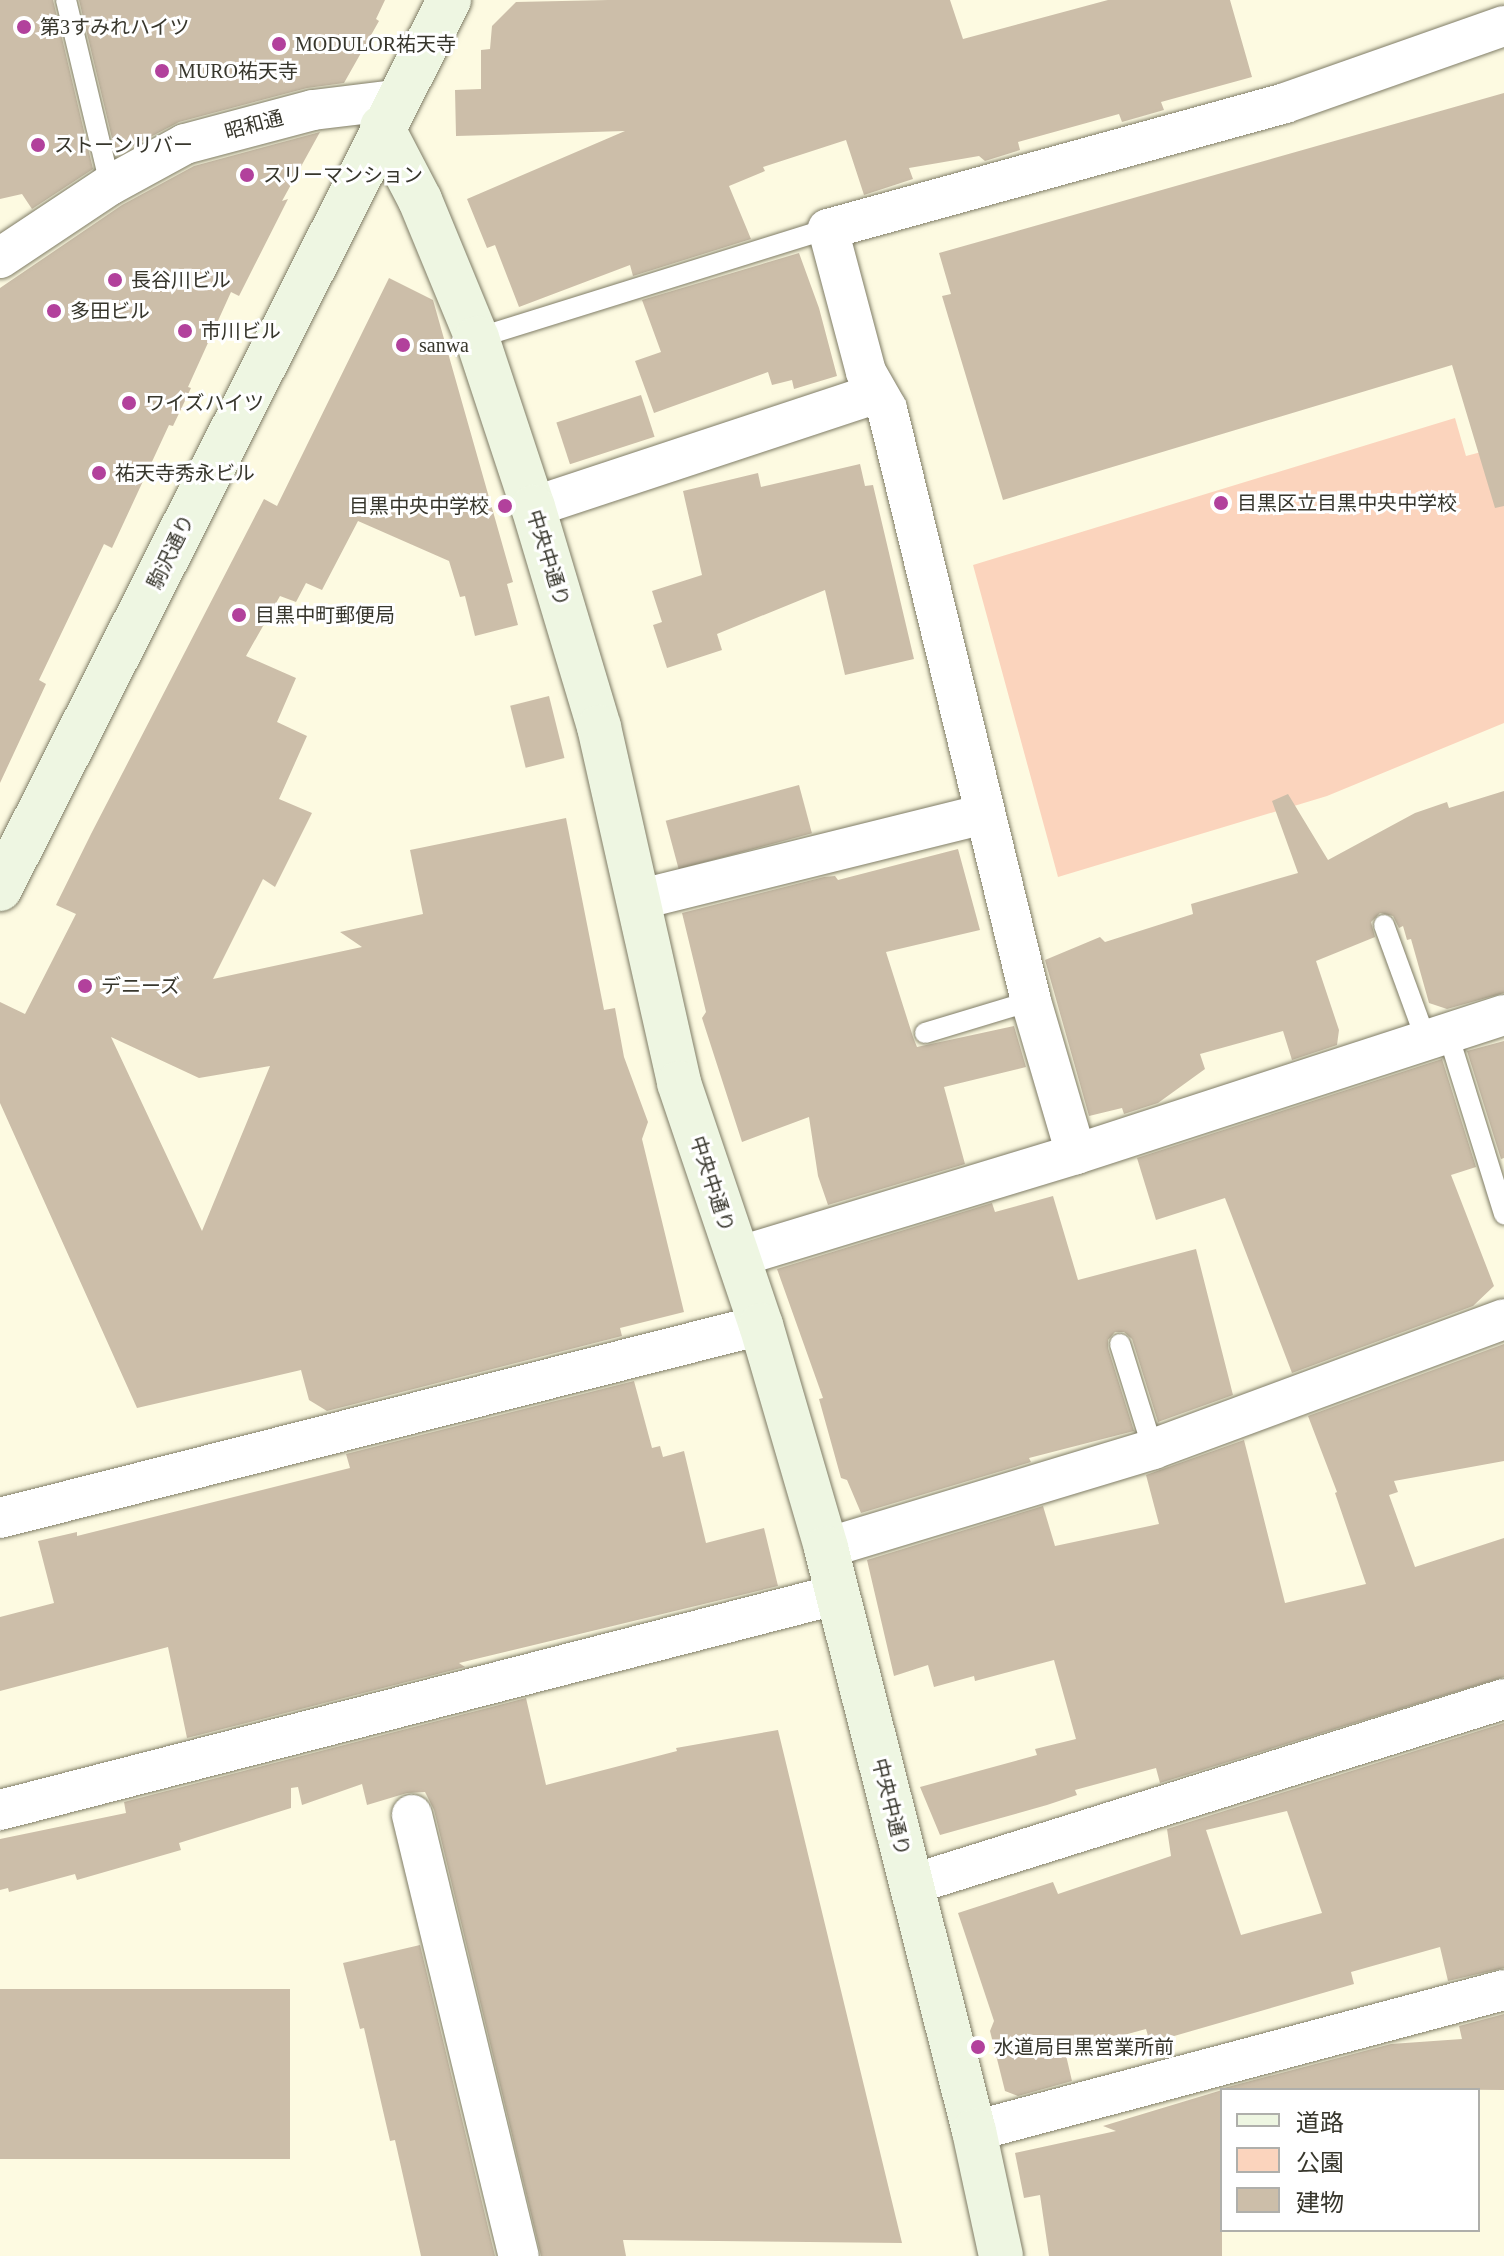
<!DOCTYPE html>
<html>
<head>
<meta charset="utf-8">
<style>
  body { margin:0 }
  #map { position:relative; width:1504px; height:2256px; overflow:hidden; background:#fdfae1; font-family:"Times New Roman","Noto Sans JP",serif }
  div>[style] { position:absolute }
  .green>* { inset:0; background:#fbd4bd }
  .building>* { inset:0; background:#ccbea9; transform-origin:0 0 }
  .roads { filter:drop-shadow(0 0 2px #7f7c66) drop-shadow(0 0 2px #7f7c66) }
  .lane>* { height:20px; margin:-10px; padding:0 10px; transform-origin:10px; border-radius:10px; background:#fff }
  .street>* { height:40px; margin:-20px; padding:0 20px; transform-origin:20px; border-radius:20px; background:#fff }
  .secondary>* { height:44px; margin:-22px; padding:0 22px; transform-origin:22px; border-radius:22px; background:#eef6e2 }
  .dots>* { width:22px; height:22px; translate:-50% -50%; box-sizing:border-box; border:4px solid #fff; border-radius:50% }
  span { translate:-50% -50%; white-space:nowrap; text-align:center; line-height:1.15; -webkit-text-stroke:6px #fff; paint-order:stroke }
  .poi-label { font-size:20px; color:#37362c }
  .left { translate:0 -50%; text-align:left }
  .right { translate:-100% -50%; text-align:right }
  .street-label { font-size:20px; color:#37362c }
  .legend { position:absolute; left:1220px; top:2088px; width:260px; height:144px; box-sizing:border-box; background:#fff; border:2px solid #afafab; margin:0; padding:10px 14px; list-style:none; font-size:24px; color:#37362c }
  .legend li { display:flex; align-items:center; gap:16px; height:40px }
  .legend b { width:40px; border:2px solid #afafab }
</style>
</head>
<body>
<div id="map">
  <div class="green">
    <div style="clip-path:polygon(1455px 418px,1466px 456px,1504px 446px,1504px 723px,1327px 796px,1058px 877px,973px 565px)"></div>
  </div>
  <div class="building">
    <div style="clip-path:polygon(0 0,53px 0,93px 169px,32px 209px,22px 194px,0 199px)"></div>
    <div style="clip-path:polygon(79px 0,385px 0,376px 19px,379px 21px,344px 83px,307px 88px,179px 122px,116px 155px)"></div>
    <div style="clip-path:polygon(608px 0,950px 0,963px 39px,1108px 0,1230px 0,1252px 77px,1161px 102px,1164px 110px,1122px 122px,1119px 114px,1018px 142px,1020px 150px,985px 161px,979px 156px,909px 168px,913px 179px,864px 195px,846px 140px,763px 167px,765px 171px,729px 186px,751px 239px,633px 276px,630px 265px,519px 307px,495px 245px,487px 248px,467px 199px,625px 131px,456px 136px,455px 90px,481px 89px,481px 50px,490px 49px,492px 26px,516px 2px)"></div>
    <div style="clip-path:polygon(1504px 93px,1504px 506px,1495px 508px,1452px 365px,1003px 500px,942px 296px,951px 294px,939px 253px)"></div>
    <div style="clip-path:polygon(320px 132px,282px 201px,288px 199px,239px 296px,231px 292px,188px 387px,191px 388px,173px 426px,169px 425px,112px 548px,104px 544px,39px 680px,46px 684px,0 783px,0 288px,122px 205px,194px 166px)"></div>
    <div style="clip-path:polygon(799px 253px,819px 308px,837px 376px,794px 389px,792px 380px,772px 385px,768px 372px,654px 413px,635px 361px,661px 352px,642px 300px)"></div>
    <div style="clip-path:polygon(evenodd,389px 278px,433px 300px,513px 582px,507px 584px,518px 625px,475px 636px,465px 596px,460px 597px,449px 561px,358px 521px,322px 590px,306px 583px,296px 602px,280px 596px,246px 656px,296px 678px,277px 722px,307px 736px,279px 799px,312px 813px,275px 887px,263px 879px,213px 979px,362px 947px,340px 932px,423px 914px,410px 850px,566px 818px,604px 1010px,615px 1008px,624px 1057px,648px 1122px,642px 1139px,684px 1312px,620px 1328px,622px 1336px,327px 1411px,309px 1400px,301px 1370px,137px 1408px,0 1103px,0 1002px,25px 1014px,76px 914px,56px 905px,91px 834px,264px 499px,277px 506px,389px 278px,111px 1037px,199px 1078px,270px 1066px,202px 1231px,111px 1037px)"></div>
    <div style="left:641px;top:395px;width:44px;height:89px;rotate:72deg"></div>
    <div style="clip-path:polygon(860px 464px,865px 486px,873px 485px,914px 659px,845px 675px,825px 590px,717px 634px,722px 650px,667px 668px,653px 625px,662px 622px,652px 591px,702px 575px,683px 491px,758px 473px,761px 487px)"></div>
    <div style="left:549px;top:696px;width:64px;height:40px;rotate:76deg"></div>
    <div style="left:799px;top:785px;width:50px;height:138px;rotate:75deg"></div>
    <div style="clip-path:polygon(1504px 791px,1504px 993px,1447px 1009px,1429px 1003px,1411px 939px,1407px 940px,1403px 926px,1399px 928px,1393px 916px,1380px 913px,1371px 922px,1375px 937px,1316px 961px,1339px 1030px,1337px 1045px,1292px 1060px,1283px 1031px,1200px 1054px,1205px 1069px,1158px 1103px,1124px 1114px,1122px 1108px,1089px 1116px,1045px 960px,1100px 937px,1105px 942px,1193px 914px,1191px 904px,1298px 873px,1272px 801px,1288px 794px,1328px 860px,1415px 813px,1447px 802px,1449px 808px)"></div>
    <div style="clip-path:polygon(958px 849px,980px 930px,886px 952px,913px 1037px,917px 1047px,1014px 1026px,1026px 1067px,944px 1087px,965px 1164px,828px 1205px,818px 1176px,809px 1117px,742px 1142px,702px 1018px,706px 1012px,682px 913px,824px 877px,835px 876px,838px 880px)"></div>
    <div style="clip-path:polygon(1504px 1041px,1504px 1158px,1501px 1159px,1467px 1051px)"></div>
    <div style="clip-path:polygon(1442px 1059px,1476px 1167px,1451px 1175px,1494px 1286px,1473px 1306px,1292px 1373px,1225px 1198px,1156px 1220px,1137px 1158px)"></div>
    <div style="clip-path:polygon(1053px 1196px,1078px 1280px,1196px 1249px,1233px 1395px,1158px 1422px,1132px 1339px,1124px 1332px,1115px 1332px,1108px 1340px,1108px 1348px,1134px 1431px,1029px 1458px,1031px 1462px,861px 1513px,847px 1480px,841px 1478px,819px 1399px,823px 1398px,777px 1269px,992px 1203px,995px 1212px)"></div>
    <div style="clip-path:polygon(1504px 1344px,1504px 1461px,1394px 1481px,1398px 1492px,1389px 1495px,1415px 1567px,1504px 1538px,1504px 1677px,1160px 1783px,1156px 1768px,1075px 1790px,1077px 1795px,1047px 1805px,940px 1835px,920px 1787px,1037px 1755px,1035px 1749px,1076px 1739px,1054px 1660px,975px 1681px,974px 1676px,934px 1687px,928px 1665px,894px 1676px,867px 1560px,1043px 1506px,1055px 1546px,1159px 1524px,1146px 1475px,1244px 1440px,1285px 1603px,1366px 1584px,1335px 1493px,1337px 1492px,1308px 1416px)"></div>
    <div style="clip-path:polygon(634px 1381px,652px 1448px,660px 1446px,663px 1457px,684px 1451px,706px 1543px,764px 1528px,778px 1586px,459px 1663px,465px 1667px,187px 1738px,168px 1647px,0 1691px,0 1617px,54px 1603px,38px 1541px,77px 1532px,77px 1536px,350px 1468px,346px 1454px)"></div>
    <div style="clip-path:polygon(526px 1698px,546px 1785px,677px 1751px,676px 1748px,778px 1730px,902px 2243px,623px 2240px,626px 2256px,541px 2256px,434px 1810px,425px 1792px,407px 1793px,367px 1805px,362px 1784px,302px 1805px,298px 1787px,291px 1788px,291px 1808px,179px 1843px,181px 1850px,77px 1880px,75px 1874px,9px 1892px,8px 1888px,0 1890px,0 1839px,126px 1813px,124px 1802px)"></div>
    <div style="clip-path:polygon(evenodd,1504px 1723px,1504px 1968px,1448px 1981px,1440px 1947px,1351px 1972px,1354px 1984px,1150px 2043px,1146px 2029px,1065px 2051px,1072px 2081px,1018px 2096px,1005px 2091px,990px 2031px,994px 2021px,958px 1913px,1053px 1882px,1058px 1894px,1171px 1856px,1167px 1829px,1504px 1723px,1287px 1811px,1322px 1913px,1241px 1935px,1206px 1830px,1287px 1811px)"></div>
    <div style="clip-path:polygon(420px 1945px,495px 2256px,421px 2256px,395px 2140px,390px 2141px,364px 2028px,360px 2029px,343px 1963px)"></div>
    <div style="left:0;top:1989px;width:290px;height:170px"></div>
    <div style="clip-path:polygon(1504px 2014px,1504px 2090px,1224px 2088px,1391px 2044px,1462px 2039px,1459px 2026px)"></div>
    <div style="clip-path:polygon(1222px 2090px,1222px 2256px,1049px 2256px,1040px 2195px,1024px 2198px,1015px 2153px,1116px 2131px,1103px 2126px)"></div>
  </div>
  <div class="roads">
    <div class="lane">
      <div style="left:66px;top:0;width:190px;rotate:76.6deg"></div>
      <div style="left:477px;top:338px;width:368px;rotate:-17.3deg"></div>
      <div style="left:1384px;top:925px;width:122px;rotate:69.9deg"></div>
      <div style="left:925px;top:1033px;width:111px;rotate:-16.8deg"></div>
      <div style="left:1448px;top:1034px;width:189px;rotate:72.7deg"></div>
      <div style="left:1120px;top:1344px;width:110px;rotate:72.6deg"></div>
    </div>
    <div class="street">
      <div style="left:0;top:258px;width:132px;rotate:-33.6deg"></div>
      <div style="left:110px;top:185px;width:85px;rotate:-28.7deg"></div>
      <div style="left:185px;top:144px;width:132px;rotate:-14.9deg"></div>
      <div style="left:313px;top:110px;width:84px;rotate:-6.9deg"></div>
      <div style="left:533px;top:507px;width:362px;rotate:-18.3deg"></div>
      <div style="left:637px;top:900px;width:358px;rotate:-13.9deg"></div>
      <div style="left:1076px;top:1154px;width:159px;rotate:-106.4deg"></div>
      <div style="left:1031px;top:1001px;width:609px;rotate:-103.67deg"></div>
      <div style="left:887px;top:409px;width:43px;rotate:-119.6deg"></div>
      <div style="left:866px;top:372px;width:148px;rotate:-104.9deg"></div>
      <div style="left:828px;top:229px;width:474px;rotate:-15.4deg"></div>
      <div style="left:1285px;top:103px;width:232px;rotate:-19.4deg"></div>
      <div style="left:737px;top:1257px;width:354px;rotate:-16.9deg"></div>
      <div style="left:1076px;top:1154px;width:450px;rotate:-18deg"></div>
      <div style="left:0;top:1518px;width:785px;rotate:-14.23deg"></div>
      <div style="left:826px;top:1548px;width:342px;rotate:-16.8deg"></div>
      <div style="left:1153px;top:1449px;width:374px;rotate:-20.3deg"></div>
      <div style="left:0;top:1810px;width:866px;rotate:-14.44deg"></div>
      <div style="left:412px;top:1815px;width:454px;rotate:76.4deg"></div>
      <div style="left:910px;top:1885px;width:622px;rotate:-17.39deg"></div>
      <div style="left:974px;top:2131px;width:548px;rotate:-14.9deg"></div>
    </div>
    <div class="secondary">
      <div style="left:382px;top:127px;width:82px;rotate:62.5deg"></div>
      <div style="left:420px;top:200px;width:149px;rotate:67.6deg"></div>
      <div style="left:477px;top:338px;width:178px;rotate:71.7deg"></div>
      <div style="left:533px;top:507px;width:230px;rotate:73.3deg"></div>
      <div style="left:599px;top:727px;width:365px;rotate:77.3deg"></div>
      <div style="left:679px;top:1083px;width:256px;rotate:71.3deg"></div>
      <div style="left:761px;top:1325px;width:232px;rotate:73.7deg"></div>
      <div style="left:826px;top:1548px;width:601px;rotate:75.76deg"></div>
      <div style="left:974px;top:2131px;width:128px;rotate:77.8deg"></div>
      <div style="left:0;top:889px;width:996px;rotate:-63.2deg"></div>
    </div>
  </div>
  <div class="dots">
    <div style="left:24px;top:27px;background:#b2419c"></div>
    <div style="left:279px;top:44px;background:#b2419c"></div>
    <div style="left:162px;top:71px;background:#b2419c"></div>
    <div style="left:38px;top:145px;background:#b2419c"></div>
    <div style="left:247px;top:175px;background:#b2419c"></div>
    <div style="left:115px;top:280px;background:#b2419c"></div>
    <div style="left:54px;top:311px;background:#b2419c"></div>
    <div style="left:185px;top:331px;background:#b2419c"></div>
    <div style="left:403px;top:345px;background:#b2419c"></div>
    <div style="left:129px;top:403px;background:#b2419c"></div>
    <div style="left:99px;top:473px;background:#b2419c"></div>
    <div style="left:1221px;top:503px;background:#b2419c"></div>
    <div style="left:505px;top:506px;background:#b2419c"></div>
    <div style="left:239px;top:615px;background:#b2419c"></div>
    <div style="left:85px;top:986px;background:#b2419c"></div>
    <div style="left:978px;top:2047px;background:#b2419c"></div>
  </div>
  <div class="poi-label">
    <span class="left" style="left:40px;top:27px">第3すみれハイツ</span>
    <span class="left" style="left:295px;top:44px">MODULOR祐天寺</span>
    <span class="left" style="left:178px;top:71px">MURO祐天寺</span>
    <span class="left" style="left:54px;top:145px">ストーンリバー</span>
    <span class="left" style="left:263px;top:175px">スリーマンション</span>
    <span class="left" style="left:131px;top:280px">長谷川ビル</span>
    <span class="left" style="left:70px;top:311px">多田ビル</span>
    <span class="left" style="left:201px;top:331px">市川ビル</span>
    <span class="left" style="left:419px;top:345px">sanwa</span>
    <span class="left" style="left:145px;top:403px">ワイズハイツ</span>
    <span class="left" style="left:115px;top:473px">祐天寺秀永ビル</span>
    <span class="left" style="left:1237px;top:503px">目黒区立目黒中央中学校</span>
    <span class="right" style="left:489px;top:506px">目黒中央中学校</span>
    <span class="left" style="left:255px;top:615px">目黒中町郵便局</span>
    <span class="left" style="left:101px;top:986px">デニーズ</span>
    <span class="left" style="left:994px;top:2047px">水道局目黒営業所前</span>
  </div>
  <div class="street-label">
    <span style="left:254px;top:125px;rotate:-15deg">昭和通</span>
    <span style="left:171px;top:552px;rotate:-64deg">駒沢通り</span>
    <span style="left:548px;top:558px;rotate:73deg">中央中通り</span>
    <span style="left:712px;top:1184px;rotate:72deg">中央中通り</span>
    <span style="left:891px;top:1807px;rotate:76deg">中央中通り</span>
  </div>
  <ul class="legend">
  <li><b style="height:10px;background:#eef6e2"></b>道路</li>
  <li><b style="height:22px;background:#fbd4bd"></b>公園</li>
  <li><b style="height:22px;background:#ccbea9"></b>建物</li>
  </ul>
</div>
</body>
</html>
